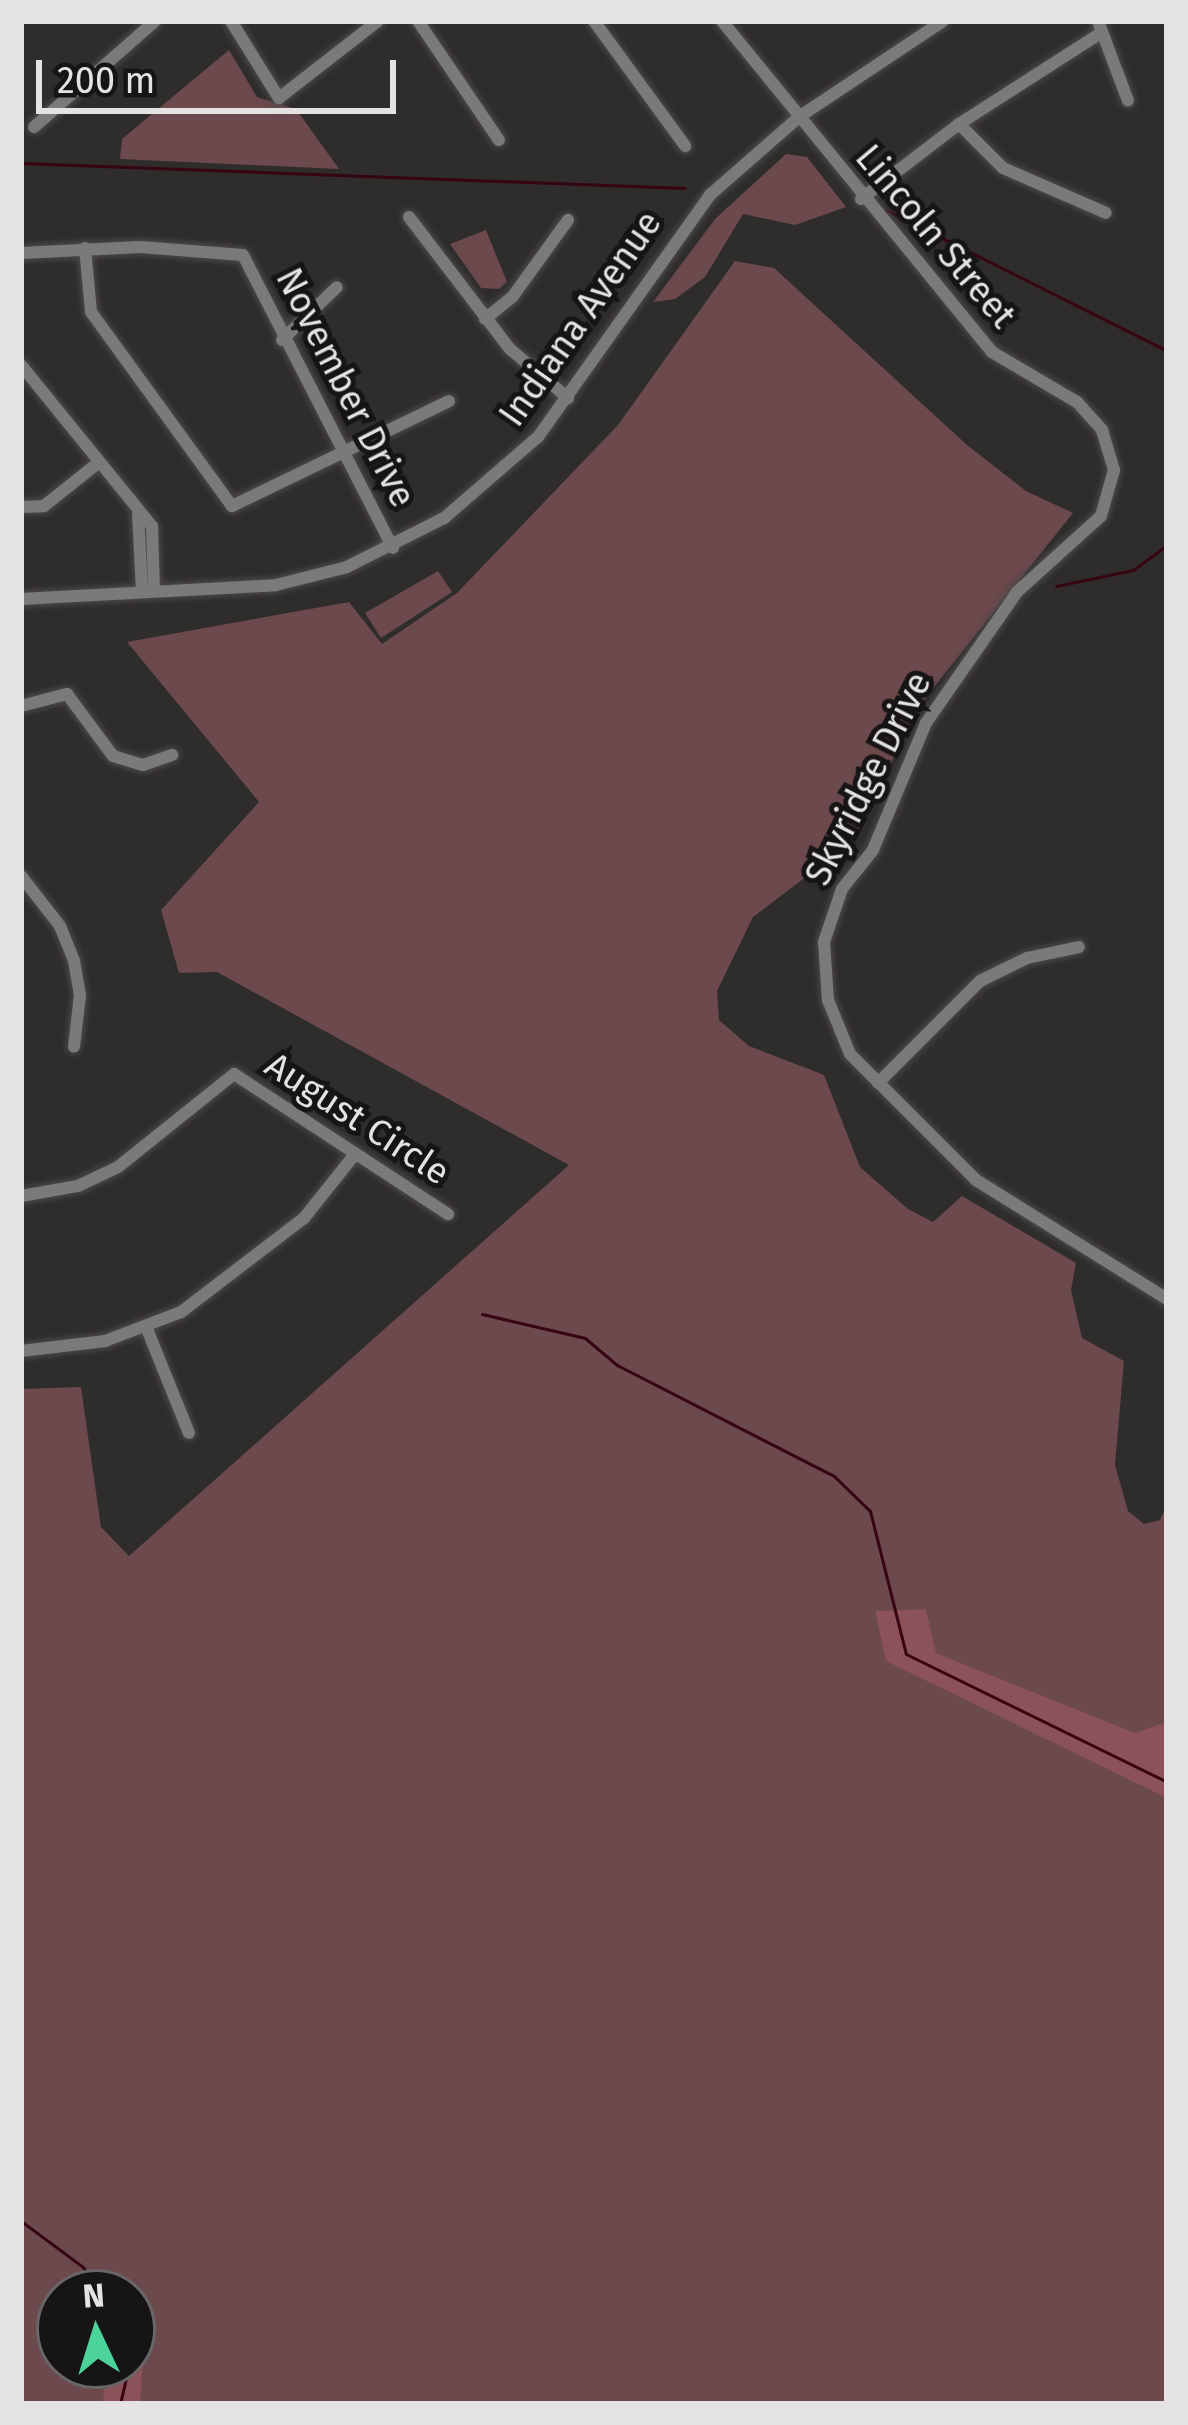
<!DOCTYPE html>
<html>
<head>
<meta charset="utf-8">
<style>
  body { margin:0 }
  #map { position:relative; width:1188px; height:2425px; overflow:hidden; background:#2f2c2c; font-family:"Fira Sans",sans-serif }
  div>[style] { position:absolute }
  .green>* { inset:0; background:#6b494c }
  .forest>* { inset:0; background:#8b5259 }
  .stream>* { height:3px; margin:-1.5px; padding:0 1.5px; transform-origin:1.5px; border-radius:1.5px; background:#360511 }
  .roads { filter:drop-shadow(0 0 3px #4c4949) drop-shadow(0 0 3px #4c4949) }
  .minor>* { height:12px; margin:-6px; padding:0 6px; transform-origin:6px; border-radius:6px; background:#7b7a7a }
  span { translate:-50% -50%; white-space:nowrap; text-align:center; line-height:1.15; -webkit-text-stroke:10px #161415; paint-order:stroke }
  .street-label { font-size:36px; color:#e4e2e2 }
  .frame { position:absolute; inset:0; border:24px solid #e4e2e2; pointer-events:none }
  .north { position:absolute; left:36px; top:2269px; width:120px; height:120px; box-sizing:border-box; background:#161415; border:3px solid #686667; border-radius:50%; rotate:356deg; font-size:33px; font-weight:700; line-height:48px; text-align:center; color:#e4e2e2 }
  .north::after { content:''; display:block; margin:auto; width:42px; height:54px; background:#4cd39a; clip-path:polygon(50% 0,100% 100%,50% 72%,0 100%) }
  .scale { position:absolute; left:36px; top:60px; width:360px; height:54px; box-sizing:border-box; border:6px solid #e4e2e2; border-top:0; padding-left:15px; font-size:36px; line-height:42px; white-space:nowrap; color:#e4e2e2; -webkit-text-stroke:9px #161415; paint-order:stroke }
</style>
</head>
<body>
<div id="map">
  <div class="green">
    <div style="clip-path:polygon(229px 50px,257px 97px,296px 109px,339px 169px,120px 159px,122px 139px)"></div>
    <div style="clip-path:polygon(786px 154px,807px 157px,846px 207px,795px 225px,743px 214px,705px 277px,675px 299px,653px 302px,715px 219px)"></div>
    <div style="clip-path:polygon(486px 230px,507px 282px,499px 289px,481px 288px,450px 244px)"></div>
    <div style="clip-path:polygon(evenodd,735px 261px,774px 268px,967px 445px,1026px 491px,1073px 513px,918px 707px,853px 841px,753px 917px,717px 991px,719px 1020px,749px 1046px,824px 1075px,860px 1167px,908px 1209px,933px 1222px,962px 1196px,1076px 1263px,1071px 1290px,1082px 1338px,1124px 1361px,1115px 1465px,1128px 1511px,1144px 1524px,1160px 1520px,1167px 1504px,1167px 2404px,21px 2404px,21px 1389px,81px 1387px,101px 1527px,129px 1556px,569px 1165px,217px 972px,179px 973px,161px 910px,259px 802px,127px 642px,349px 602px,382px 644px,457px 593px,618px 425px,735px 261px,60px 2293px,132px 2293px,132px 2365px,60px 2365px,60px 2293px)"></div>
    <div style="clip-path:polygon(438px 571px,452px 592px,381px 638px,365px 613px)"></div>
  </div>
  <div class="forest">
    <div style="clip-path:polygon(926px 1609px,936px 1653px,1135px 1733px,1167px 1722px,1167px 1798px,886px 1661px,875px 1611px)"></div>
    <div style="clip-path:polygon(132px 2345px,144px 2346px,140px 2404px,103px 2404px,106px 2365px,132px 2365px)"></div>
  </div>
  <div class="stream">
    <div style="left:21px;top:163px;width:664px;rotate:2.16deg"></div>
    <div style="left:886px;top:210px;width:314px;rotate:26.6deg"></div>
    <div style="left:1056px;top:586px;width:79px;rotate:-11.7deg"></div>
    <div style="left:1133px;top:570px;width:42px;rotate:-36.3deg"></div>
    <div style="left:482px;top:1314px;width:106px;rotate:13.1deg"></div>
    <div style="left:585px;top:1338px;width:42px;rotate:40.2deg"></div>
    <div style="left:617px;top:1365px;width:244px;rotate:27.1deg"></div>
    <div style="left:834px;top:1476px;width:50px;rotate:44.2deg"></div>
    <div style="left:870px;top:1511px;width:147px;rotate:75.9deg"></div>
    <div style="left:906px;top:1654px;width:291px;rotate:26.1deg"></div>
    <div style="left:21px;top:2221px;width:77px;rotate:36.6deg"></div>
    <div style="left:83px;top:2267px;width:31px;rotate:58deg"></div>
    <div style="left:132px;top:2345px;width:8px;rotate:90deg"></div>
    <div style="left:120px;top:2404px;width:40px;rotate:-77deg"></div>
  </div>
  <div class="roads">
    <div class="minor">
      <div style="left:231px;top:21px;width:91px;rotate:58.1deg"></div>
      <div style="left:279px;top:98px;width:125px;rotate:-37.9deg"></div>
      <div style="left:418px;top:21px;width:144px;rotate:55.8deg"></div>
      <div style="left:594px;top:21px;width:155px;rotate:53.9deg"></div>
      <div style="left:722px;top:21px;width:427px;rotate:50.8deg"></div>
      <div style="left:992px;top:352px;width:99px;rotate:30.5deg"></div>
      <div style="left:1077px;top:402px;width:38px;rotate:48deg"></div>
      <div style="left:1102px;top:430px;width:42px;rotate:73.3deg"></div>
      <div style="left:1114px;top:470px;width:48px;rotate:105.8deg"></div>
      <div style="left:1101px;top:516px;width:113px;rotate:137.9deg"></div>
      <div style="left:1017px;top:592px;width:160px;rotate:124.8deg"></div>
      <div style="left:926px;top:723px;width:138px;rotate:112.7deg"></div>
      <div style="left:873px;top:850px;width:50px;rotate:128.5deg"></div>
      <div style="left:842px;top:889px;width:56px;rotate:108.8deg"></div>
      <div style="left:824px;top:942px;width:58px;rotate:86.1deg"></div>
      <div style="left:828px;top:1000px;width:58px;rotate:67.8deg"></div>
      <div style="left:850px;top:1054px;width:178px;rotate:45deg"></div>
      <div style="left:976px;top:1180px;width:225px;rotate:31.9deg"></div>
      <div style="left:1098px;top:21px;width:85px;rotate:69.4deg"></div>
      <div style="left:959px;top:124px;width:62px;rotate:45deg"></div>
      <div style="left:1003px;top:168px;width:112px;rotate:23.6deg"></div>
      <div style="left:34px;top:127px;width:161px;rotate:-41.2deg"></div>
      <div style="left:861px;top:199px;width:123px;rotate:-37.4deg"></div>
      <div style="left:959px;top:124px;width:169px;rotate:-32.7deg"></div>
      <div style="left:409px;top:217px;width:166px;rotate:52.6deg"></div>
      <div style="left:510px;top:349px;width:76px;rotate:40.2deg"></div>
      <div style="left:85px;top:248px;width:64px;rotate:84.6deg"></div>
      <div style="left:91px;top:312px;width:240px;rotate:54deg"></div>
      <div style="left:232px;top:506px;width:241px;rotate:-25.8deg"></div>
      <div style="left:21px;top:253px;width:119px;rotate:-2.9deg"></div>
      <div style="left:140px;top:247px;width:103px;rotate:4.4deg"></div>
      <div style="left:243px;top:255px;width:329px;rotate:62.9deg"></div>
      <div style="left:485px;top:319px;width:36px;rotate:-39deg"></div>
      <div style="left:513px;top:296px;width:94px;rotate:-54.1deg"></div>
      <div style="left:282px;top:340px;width:76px;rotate:-43.9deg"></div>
      <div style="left:21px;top:365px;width:208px;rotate:50.9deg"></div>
      <div style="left:152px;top:526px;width:65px;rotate:88.2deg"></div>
      <div style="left:21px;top:507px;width:23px;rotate:-2deg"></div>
      <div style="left:44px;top:506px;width:69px;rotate:-38.5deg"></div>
      <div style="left:138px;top:514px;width:77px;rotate:87deg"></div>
      <div style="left:21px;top:599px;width:255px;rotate:-3.1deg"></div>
      <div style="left:276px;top:585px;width:73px;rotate:-14.2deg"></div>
      <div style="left:347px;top:567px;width:109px;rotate:-26.8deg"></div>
      <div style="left:444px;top:518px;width:124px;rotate:-40.8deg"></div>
      <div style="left:538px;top:437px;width:298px;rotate:-54.6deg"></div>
      <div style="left:711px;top:194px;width:117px;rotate:-41.2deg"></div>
      <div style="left:799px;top:117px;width:173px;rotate:-33.7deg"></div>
      <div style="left:21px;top:706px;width:48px;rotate:-14.6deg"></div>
      <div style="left:67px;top:694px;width:77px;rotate:53.4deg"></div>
      <div style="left:113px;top:756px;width:31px;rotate:17deg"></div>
      <div style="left:143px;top:765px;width:31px;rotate:-19deg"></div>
      <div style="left:21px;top:876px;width:63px;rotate:52deg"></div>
      <div style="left:60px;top:926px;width:38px;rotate:68deg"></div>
      <div style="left:74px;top:961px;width:35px;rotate:80deg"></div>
      <div style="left:80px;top:995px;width:52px;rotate:96.6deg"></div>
      <div style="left:878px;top:1083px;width:144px;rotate:-45deg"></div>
      <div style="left:980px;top:981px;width:52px;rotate:-26.1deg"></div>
      <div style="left:1027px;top:958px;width:53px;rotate:-11.9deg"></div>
      <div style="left:21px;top:1196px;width:58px;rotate:-10deg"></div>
      <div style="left:78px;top:1186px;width:44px;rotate:-25.4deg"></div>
      <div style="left:118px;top:1167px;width:149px;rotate:-38.7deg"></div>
      <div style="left:234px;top:1074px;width:256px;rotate:33.2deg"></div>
      <div style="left:147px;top:1329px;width:112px;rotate:68deg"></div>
      <div style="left:21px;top:1351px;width:85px;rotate:-6.8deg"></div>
      <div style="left:105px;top:1341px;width:81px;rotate:-20.9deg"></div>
      <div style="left:181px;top:1312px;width:155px;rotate:-37.4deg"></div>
      <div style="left:304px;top:1218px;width:82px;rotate:-51.4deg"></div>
    </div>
  </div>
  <div class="street-label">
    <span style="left:935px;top:237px;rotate:50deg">Lincoln Street</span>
    <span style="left:581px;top:319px;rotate:-55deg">Indiana Avenue</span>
    <span style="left:345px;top:388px;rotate:63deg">November Drive</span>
    <span style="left:869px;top:779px;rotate:-63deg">Skyridge Drive</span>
    <span style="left:357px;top:1119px;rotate:33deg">August Circle</span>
  </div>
  <div class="frame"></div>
  <div class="north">N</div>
  <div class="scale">200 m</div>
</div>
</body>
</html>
